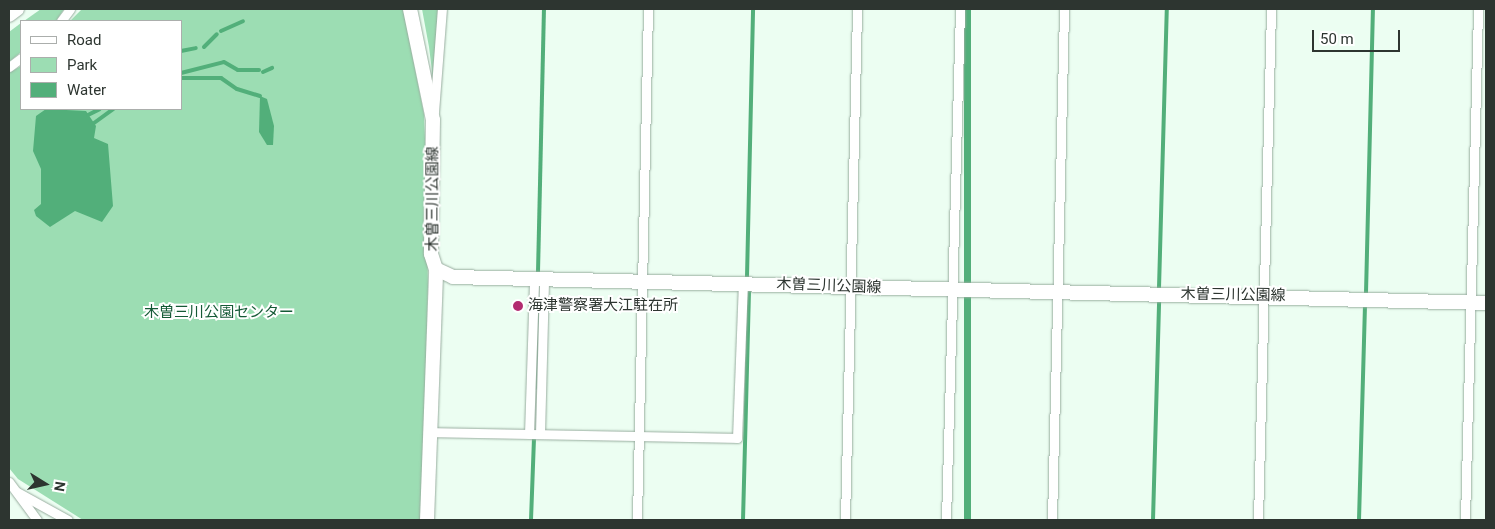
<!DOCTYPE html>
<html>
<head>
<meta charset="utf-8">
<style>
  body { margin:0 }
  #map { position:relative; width:1495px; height:529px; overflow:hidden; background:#ecfef2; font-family:Roboto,"Noto Sans JP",sans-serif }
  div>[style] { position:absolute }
  .green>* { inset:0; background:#9cddb3 }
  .water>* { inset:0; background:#52af7a; transform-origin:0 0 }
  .stream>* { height:4px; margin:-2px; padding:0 2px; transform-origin:2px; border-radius:2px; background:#52af7a }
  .roads { filter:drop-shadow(0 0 1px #98ad9f) drop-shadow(0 0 1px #98ad9f) }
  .street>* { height:9px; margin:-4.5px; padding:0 4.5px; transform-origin:4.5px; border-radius:4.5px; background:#fff }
  .secondary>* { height:14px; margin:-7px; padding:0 7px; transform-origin:7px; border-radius:7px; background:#fff }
  .dots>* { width:14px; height:14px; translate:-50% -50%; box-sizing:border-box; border:2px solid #fff; border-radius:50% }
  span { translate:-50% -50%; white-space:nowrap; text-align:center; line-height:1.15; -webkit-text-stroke:4px #fff; paint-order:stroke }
  .street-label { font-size:15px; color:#2d3530 }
  .poi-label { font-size:15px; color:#2d3530 }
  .left { translate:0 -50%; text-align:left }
  .park-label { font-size:15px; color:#155a36 }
  .frame { position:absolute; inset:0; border:10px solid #2d3530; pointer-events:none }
  .legend { position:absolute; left:20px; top:20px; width:162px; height:90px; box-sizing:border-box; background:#fff; border:1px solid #abaeac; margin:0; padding:6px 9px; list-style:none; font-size:15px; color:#2d3530 }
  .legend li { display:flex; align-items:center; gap:10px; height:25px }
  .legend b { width:25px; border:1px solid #abaeac }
  .north { position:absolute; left:20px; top:459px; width:50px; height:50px; -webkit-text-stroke:4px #fff; paint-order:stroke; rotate:100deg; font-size:14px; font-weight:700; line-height:20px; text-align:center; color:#2d3530 }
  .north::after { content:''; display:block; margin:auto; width:18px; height:22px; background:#2d3530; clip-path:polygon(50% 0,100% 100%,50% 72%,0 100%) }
  .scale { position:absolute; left:1312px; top:30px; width:88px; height:22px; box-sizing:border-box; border:2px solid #2d3530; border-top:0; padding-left:6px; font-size:15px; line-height:18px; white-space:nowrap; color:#2d3530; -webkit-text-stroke:4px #fff; paint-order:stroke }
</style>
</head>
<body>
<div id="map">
  <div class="green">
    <div style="clip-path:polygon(41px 9px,64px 9px,56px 21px,24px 21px)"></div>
    <div style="clip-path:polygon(82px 9px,403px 9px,424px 114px,426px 163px,428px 286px,422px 520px,83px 520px,18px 479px,9px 468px,9px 73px,21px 66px,21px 109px,181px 109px,181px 21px,70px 21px)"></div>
    <div style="clip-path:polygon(422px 9px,438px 9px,433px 79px,429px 47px)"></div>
    <div style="clip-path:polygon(21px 23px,21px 52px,9px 62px,9px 32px)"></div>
  </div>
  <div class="water">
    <div style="left:964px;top:9px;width:7px;height:511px"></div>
    <div style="clip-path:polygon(260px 96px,267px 99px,274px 126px,273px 145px,267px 145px,259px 132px)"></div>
    <div style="clip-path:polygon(46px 109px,86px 111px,96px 126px,94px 138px,108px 144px,113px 206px,102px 222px,75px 211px,50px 227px,36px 216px,34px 210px,41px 204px,41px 169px,33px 151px,36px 116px)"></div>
  </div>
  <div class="stream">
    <div style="left:221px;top:31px;width:24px;rotate:-24deg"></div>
    <div style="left:204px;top:47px;width:18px;rotate:-45deg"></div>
    <div style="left:181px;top:51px;width:15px;rotate:-11deg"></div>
    <div style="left:263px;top:72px;width:10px;rotate:-24deg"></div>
    <div style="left:181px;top:73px;width:44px;rotate:-14.3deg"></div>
    <div style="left:224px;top:62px;width:16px;rotate:30deg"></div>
    <div style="left:238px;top:70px;width:21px"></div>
    <div style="left:181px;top:78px;width:40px"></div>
    <div style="left:221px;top:78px;width:19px;rotate:35deg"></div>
    <div style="left:237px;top:89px;width:24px;rotate:17deg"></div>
    <div style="left:88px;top:115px;width:13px;rotate:-27deg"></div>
    <div style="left:94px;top:123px;width:24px;rotate:-36deg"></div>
    <div style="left:538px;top:272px;width:263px;rotate:-88.7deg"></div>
    <div style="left:747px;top:277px;width:268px;rotate:-88.7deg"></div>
    <div style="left:1159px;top:288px;width:279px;rotate:-88.4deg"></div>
    <div style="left:1366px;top:293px;width:284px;rotate:-88.6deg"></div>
    <div style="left:535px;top:388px;width:101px;rotate:-88.3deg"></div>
    <div style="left:531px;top:520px;width:82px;rotate:-87.9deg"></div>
    <div style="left:743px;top:520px;width:229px;rotate:-88.5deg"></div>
    <div style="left:1153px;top:520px;width:219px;rotate:-88.4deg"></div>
    <div style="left:1359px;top:520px;width:215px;rotate:-88.4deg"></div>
  </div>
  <div class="roads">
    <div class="street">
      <div style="left:61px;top:21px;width:15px;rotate:-53deg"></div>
      <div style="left:9px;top:67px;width:15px;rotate:-37deg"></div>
      <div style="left:434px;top:112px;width:103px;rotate:-85.6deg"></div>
      <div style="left:429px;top:432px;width:308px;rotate:1.1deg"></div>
      <div style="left:737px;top:438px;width:154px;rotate:-87.8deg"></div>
      <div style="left:529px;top:434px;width:154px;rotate:-88.1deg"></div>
      <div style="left:540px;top:434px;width:153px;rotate:-88.5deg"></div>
      <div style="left:9px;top:482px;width:47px;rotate:53.6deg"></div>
      <div style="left:17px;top:492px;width:58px;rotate:28.8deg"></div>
      <div style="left:637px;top:520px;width:511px;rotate:-88.77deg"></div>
      <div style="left:845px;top:520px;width:511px;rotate:-88.65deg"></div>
      <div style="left:946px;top:520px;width:511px;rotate:-88.43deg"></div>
      <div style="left:1052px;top:520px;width:511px;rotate:-88.65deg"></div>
      <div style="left:1258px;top:520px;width:511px;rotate:-88.54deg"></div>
      <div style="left:1465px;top:520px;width:511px;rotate:-88.54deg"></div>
    </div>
    <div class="secondary">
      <div style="left:410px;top:9px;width:113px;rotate:78.3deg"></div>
      <div style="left:433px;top:120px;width:134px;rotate:90.9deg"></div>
      <div style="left:431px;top:254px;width:16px;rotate:72deg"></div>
      <div style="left:436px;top:269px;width:19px;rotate:25deg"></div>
      <div style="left:453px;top:277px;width:1033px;rotate:1.44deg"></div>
      <div style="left:9px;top:15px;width:10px;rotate:-37deg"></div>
      <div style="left:427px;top:520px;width:251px;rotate:-87.9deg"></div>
    </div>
  </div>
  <div class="dots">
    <div style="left:518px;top:306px;background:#b22c70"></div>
  </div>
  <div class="street-label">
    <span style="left:433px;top:199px;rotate:-90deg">木曽三川公園線</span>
    <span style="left:829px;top:286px;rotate:2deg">木曽三川公園線</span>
    <span style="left:1233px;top:295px;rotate:1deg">木曽三川公園線</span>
  </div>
  <div class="poi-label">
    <span class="left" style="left:528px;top:306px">海津警察署大江駐在所</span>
  </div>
  <div class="park-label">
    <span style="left:219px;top:313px">木曽三川公園センター</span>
  </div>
  <div class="frame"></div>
  <ul class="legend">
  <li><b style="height:6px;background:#fff"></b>Road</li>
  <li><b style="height:14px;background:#9cddb3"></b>Park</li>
  <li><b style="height:14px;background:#52af7a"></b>Water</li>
  </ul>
  <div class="north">N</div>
  <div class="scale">50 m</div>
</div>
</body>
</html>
